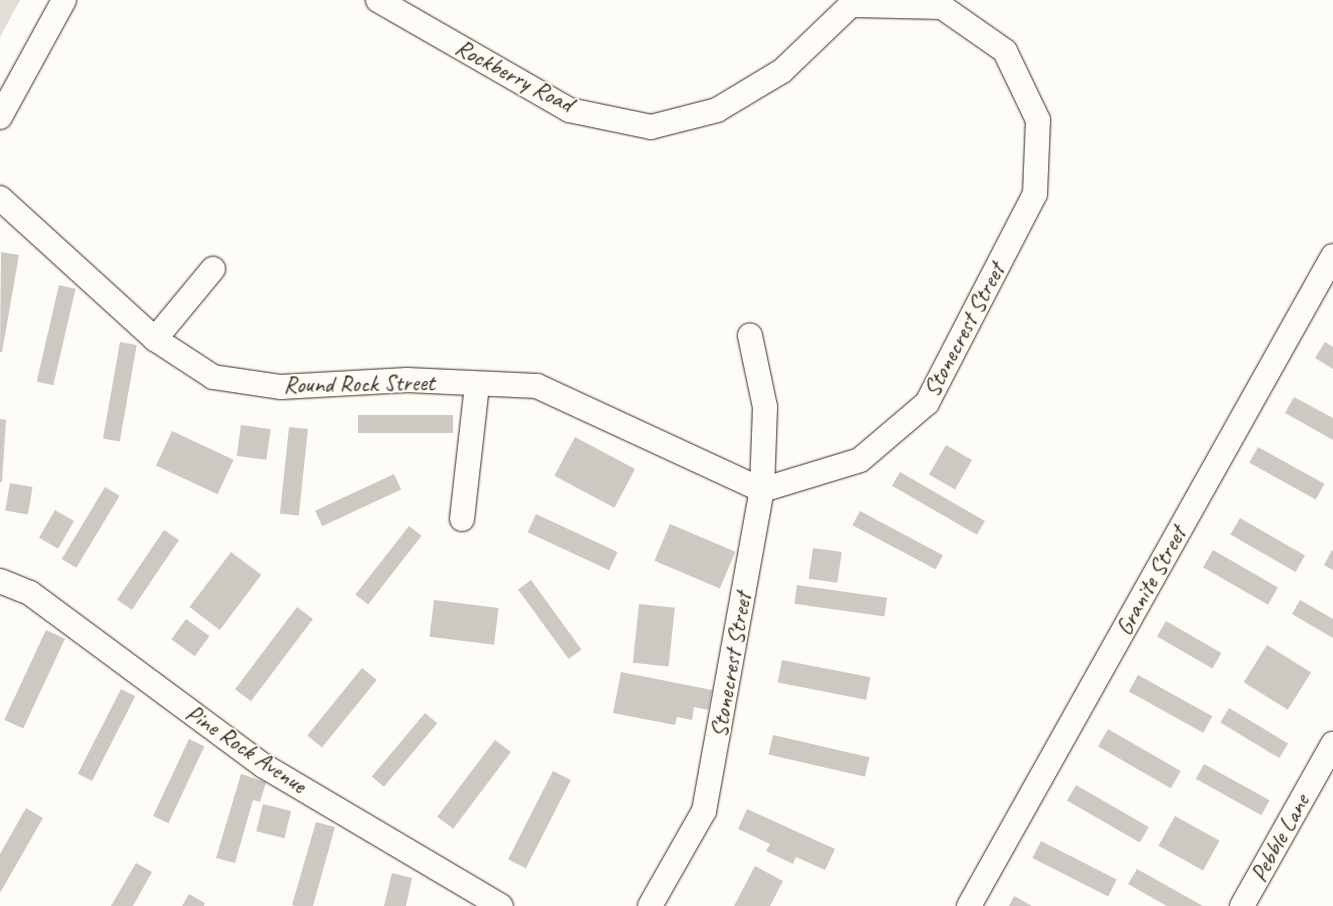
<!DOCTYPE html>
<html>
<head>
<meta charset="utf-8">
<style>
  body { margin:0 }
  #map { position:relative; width:1333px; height:906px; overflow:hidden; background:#fdfcf7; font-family:Caveat,sans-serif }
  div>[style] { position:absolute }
  .green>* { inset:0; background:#e1ded7 }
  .building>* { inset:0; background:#cdc8c2; transform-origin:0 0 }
  .roads { filter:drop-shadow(0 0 1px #3b2a1e) drop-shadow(0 0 1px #3b2a1e) }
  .minor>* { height:24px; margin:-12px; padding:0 12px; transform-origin:12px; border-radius:12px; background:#fdfcf7 }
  span { translate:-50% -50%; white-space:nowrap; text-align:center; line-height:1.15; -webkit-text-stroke:4px #fdfcf7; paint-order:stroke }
  .street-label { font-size:24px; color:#3b2a1e }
</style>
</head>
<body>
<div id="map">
  <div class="green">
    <div style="clip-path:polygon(0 0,20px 0,0 37px)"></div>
  </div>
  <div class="building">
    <div style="clip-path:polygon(1px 252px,19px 255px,2px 352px,0 352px)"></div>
    <div style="left:59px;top:285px;width:17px;height:99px;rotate:13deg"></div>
    <div style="left:120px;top:342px;width:17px;height:98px;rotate:10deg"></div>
    <div style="clip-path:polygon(1325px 342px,1333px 347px,1333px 369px,1315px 358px)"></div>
    <div style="clip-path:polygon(1294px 397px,1333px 418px,1333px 440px,1285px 413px)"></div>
    <div style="left:453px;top:415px;width:18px;height:95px;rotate:90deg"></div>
    <div style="clip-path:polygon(0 419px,6px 420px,2px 482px,0 482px)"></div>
    <div style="left:241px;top:425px;width:30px;height:31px;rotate:8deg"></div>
    <div style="left:289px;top:427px;width:19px;height:87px;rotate:6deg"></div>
    <div style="left:172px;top:431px;width:68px;height:38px;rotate:25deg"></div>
    <div style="left:575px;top:437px;width:68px;height:44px;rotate:28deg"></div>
    <div style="left:946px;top:445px;width:30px;height:34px;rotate:30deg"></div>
    <div style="left:1258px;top:447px;width:76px;height:18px;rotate:29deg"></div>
    <div style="left:900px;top:472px;width:98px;height:16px;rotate:30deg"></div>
    <div style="left:394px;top:474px;width:17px;height:87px;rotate:65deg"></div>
    <div style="left:10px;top:483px;width:23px;height:28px;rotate:10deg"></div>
    <div style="left:105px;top:487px;width:17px;height:84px;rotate:31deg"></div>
    <div style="left:55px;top:510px;width:22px;height:32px;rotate:30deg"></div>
    <div style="left:860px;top:511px;width:94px;height:16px;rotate:28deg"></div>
    <div style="left:536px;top:514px;width:90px;height:20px;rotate:25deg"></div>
    <div style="left:1240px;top:518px;width:75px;height:19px;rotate:30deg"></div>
    <div style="left:670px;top:524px;width:71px;height:40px;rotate:23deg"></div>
    <div style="left:409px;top:526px;width:16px;height:87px;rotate:38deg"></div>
    <div style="left:164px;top:530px;width:18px;height:84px;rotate:34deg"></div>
    <div style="left:813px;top:548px;width:29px;height:31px;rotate:8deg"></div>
    <div style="left:1213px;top:550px;width:75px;height:20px;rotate:30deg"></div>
    <div style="clip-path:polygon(1332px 550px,1333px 551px,1333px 570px,1324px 565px)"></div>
    <div style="left:231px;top:552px;width:38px;height:69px;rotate:37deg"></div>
    <div style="left:531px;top:580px;width:86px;height:16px;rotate:54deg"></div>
    <div style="left:797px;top:585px;width:91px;height:19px;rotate:8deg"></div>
    <div style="left:434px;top:600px;width:65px;height:37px;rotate:7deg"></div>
    <div style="clip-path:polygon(1300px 600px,1333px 619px,1333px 638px,1292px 614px)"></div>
    <div style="left:639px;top:604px;width:36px;height:59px;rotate:6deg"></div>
    <div style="left:297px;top:607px;width:20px;height:103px;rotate:37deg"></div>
    <div style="left:186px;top:619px;width:29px;height:25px;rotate:36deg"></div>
    <div style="left:1166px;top:621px;width:64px;height:18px;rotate:30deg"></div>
    <div style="left:46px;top:630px;width:21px;height:99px;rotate:25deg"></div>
    <div style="left:1267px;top:645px;width:52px;height:44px;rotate:32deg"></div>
    <div style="left:782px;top:660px;width:90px;height:23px;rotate:11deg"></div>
    <div style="left:362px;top:668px;width:19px;height:87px;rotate:39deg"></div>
    <div style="clip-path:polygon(621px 672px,712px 690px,708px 710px,694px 707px,692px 720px,677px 717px,675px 725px,613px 713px)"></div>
    <div style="left:1138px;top:675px;width:85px;height:19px;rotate:29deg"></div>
    <div style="left:121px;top:689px;width:16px;height:95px;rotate:27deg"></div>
    <div style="left:1229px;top:708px;width:69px;height:17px;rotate:31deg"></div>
    <div style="left:425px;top:713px;width:16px;height:83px;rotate:40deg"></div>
    <div style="left:1108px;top:729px;width:84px;height:20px;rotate:30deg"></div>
    <div style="left:773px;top:735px;width:99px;height:20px;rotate:13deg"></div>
    <div style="left:189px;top:739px;width:17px;height:85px;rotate:25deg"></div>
    <div style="left:495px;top:740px;width:20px;height:96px;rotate:37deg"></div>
    <div style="left:1204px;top:764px;width:75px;height:17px;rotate:29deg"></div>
    <div style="left:553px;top:771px;width:20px;height:99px;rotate:27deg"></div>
    <div style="clip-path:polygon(241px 774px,266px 782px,260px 802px,253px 800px,235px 863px,216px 858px)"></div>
    <div style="left:1076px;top:785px;width:84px;height:18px;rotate:30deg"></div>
    <div style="left:263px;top:804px;width:29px;height:28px;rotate:14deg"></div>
    <div style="clip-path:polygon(26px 808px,43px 818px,0 893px,0 854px)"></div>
    <div style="clip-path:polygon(747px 809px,835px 849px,825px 870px,796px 857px,793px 864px,766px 851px,770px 844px,738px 829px)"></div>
    <div style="left:1175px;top:816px;width:51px;height:34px;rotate:29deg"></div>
    <div style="clip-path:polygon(316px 822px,335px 827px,313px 906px,296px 906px,292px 905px)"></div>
    <div style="left:1041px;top:841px;width:85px;height:19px;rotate:27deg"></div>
    <div style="clip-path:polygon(136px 863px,152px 872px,133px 906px,111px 906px)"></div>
    <div style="clip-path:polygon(755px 866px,783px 881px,770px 906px,734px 906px)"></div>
    <div style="clip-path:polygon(1137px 869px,1203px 906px,1167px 906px,1128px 884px)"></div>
    <div style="clip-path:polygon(392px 873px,412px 878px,406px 906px,384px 906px)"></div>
    <div style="clip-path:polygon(189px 894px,205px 903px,204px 906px,182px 906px)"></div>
    <div style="clip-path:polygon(1014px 896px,1032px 906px,1009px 906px)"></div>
  </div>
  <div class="roads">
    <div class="minor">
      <div style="left:378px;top:0;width:220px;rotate:29.9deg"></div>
      <div style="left:569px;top:110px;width:84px;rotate:11.7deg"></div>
      <div style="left:651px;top:127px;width:68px;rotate:-14.4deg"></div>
      <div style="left:717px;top:110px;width:76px;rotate:-31deg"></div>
      <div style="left:782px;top:71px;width:103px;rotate:-43.8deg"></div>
      <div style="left:0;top:117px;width:133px;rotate:-61.3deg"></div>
      <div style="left:0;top:198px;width:210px;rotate:42.3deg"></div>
      <div style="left:155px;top:339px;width:69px;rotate:33.2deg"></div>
      <div style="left:213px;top:377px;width:69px;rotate:8.4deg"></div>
      <div style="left:281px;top:387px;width:126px;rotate:-3.2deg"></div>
      <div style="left:407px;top:380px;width:130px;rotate:2.6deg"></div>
      <div style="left:537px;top:386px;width:248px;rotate:24.8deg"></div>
      <div style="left:762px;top:490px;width:83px;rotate:-87.9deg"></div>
      <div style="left:765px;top:407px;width:73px;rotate:-101.9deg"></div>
      <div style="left:155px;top:339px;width:91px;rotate:-50.4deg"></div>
      <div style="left:462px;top:519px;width:135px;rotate:-83.6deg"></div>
      <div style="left:0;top:581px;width:32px;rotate:22deg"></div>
      <div style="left:30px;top:593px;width:291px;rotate:36.5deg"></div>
      <div style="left:264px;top:766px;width:275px;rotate:30.6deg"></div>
      <div style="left:650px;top:906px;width:109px;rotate:-60.4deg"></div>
      <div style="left:704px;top:811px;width:326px;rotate:-79.8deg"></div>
      <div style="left:762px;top:490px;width:102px;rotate:-17deg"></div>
      <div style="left:860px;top:460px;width:88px;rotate:-40.4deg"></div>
      <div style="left:927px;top:403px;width:235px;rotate:-62.7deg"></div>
      <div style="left:1035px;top:194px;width:74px;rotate:-87.7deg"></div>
      <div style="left:1038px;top:120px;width:76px;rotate:-115.6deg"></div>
      <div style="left:1005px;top:51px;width:77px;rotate:-145.1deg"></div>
      <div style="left:942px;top:7px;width:86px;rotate:-178.7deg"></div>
      <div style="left:969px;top:906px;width:745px;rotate:-60.75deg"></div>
      <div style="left:1242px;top:906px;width:186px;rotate:-60.7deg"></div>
    </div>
  </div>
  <div class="street-label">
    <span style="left:514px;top:76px;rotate:28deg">Rockberry Road</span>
    <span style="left:964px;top:330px;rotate:-62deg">Stonecrest Street</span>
    <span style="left:359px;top:384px;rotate:-1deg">Round Rock Street</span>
    <span style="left:1151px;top:581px;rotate:-61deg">Granite Street</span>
    <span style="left:731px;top:665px;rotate:-80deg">Stonecrest Street</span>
    <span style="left:246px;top:749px;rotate:34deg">Pine Rock Avenue</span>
    <span style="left:1280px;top:838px;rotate:-61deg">Pebble Lane</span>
  </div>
</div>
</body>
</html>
